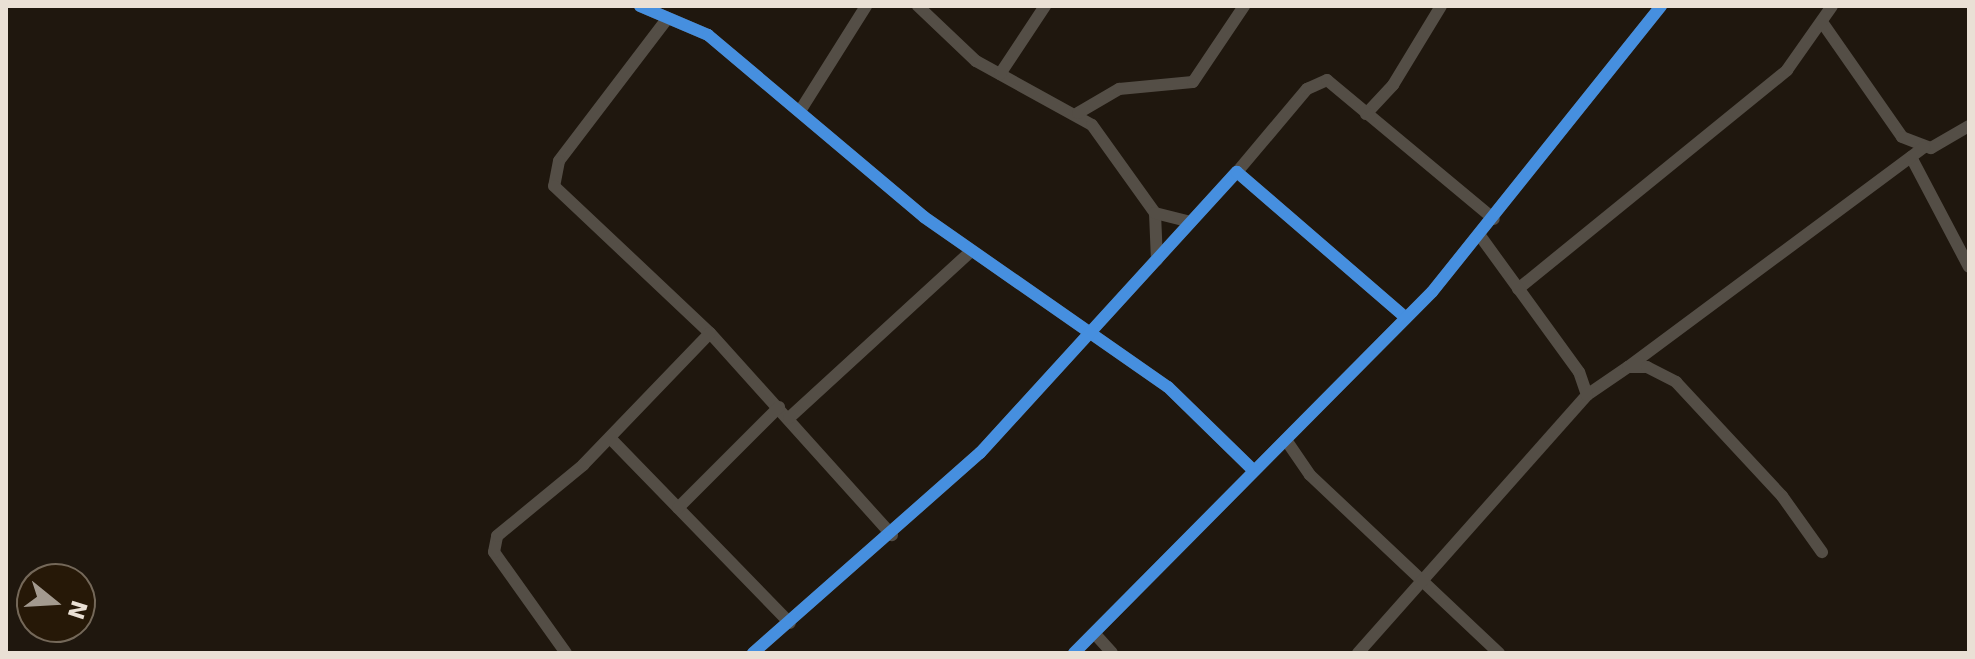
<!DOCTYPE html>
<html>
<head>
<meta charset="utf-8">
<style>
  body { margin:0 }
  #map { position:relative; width:1975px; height:659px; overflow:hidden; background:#1f170e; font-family:"DejaVu Sans",sans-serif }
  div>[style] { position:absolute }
  .minor>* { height:12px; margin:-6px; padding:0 6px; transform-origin:6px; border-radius:6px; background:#544e46 }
  .cycleway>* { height:12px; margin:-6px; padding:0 6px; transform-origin:6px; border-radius:6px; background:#468fdf }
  span { translate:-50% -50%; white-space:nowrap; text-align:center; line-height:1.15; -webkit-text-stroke:6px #261807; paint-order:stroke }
  .frame { position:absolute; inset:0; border:8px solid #eae0d5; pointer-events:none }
  .north { position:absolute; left:16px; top:563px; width:80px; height:80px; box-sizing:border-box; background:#261807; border:2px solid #746859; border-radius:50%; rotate:108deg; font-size:22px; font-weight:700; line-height:32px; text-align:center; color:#eae0d5 }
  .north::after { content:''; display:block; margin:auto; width:28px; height:36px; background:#a39a8f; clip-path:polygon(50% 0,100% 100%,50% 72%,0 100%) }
</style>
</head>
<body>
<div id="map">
  <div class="minor">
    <div style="left:640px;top:6px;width:74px;rotate:23.1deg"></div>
    <div style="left:708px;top:35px;width:282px;rotate:40.1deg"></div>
    <div style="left:924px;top:217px;width:297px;rotate:34.9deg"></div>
    <div style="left:1168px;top:387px;width:119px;rotate:44.3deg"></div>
    <div style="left:918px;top:6px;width:80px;rotate:43.5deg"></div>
    <div style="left:976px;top:61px;width:132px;rotate:28.9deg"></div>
    <div style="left:1092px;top:125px;width:108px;rotate:54.4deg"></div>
    <div style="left:1155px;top:213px;width:47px;rotate:87.6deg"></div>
    <div style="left:667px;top:19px;width:178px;rotate:127.3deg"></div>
    <div style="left:559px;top:161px;width:25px;rotate:101deg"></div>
    <div style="left:554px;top:186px;width:214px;rotate:43.3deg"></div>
    <div style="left:710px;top:333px;width:272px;rotate:48deg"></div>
    <div style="left:1824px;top:25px;width:136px;rotate:55.1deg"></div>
    <div style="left:1902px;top:137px;width:31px;rotate:21deg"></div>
    <div style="left:1931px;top:148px;width:44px;rotate:-30.1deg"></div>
    <div style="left:1000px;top:74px;width:82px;rotate:-56.5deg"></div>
    <div style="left:800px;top:111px;width:124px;rotate:-57.8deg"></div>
    <div style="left:1078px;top:113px;width:48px;rotate:-30.3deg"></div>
    <div style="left:1119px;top:89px;width:74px;rotate:-5.4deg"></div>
    <div style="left:1193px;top:82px;width:92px;rotate:-56.1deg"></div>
    <div style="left:1366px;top:114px;width:40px;rotate:-47deg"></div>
    <div style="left:1393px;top:85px;width:92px;rotate:-58.7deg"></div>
    <div style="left:1911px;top:157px;width:124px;rotate:62.2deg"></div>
    <div style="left:1237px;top:172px;width:109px;rotate:-49.9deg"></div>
    <div style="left:1307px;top:89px;width:22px;rotate:-24deg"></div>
    <div style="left:1327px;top:80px;width:217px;rotate:39.8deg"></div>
    <div style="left:1155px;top:213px;width:34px;rotate:14deg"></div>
    <div style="left:1518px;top:289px;width:347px;rotate:-39.1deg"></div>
    <div style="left:1787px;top:70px;width:78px;rotate:-54.9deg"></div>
    <div style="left:1628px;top:367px;width:369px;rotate:-36.6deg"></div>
    <div style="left:1587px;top:395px;width:50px;rotate:-34.3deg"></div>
    <div style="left:1628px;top:367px;width:19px"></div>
    <div style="left:1647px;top:367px;width:33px;rotate:27deg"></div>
    <div style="left:1676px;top:382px;width:156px;rotate:47.1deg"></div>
    <div style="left:1782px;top:496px;width:69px;rotate:54.5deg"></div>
    <div style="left:789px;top:418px;width:246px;rotate:-42.5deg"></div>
    <div style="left:610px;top:438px;width:258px;rotate:45.8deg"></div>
    <div style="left:1286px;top:440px;width:42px;rotate:55.6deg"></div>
    <div style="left:1310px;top:475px;width:260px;rotate:43.3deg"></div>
    <div style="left:678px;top:508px;width:143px;rotate:-45deg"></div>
    <div style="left:1095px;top:634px;width:25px;rotate:48deg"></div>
    <div style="left:566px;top:653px;width:124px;rotate:-125.5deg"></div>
    <div style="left:494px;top:552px;width:16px;rotate:-79deg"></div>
    <div style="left:497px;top:536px;width:112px;rotate:-39.5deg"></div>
    <div style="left:583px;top:465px;width:183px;rotate:-46.1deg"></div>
    <div style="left:753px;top:653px;width:303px;rotate:-41.4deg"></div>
    <div style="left:980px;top:453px;width:381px;rotate:-47.6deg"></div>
    <div style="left:1237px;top:172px;width:223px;rotate:40.8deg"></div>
    <div style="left:1074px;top:653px;width:508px;rotate:-45.24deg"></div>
    <div style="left:1432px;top:292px;width:366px;rotate:-51.3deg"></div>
    <div style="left:1358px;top:653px;width:345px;rotate:-48.4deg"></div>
    <div style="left:1587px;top:395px;width:24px;rotate:-109deg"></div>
    <div style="left:1579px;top:372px;width:167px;rotate:-126deg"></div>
  </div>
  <div class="cycleway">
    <div style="left:640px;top:6px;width:74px;rotate:23.1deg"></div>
    <div style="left:708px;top:35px;width:282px;rotate:40.1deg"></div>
    <div style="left:924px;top:217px;width:297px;rotate:34.9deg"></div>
    <div style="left:1168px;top:387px;width:119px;rotate:44.3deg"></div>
    <div style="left:753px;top:653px;width:303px;rotate:-41.4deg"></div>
    <div style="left:980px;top:453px;width:381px;rotate:-47.6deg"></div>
    <div style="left:1237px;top:172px;width:223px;rotate:40.8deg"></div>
    <div style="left:1074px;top:653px;width:508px;rotate:-45.24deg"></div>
    <div style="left:1432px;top:292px;width:366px;rotate:-51.3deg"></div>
  </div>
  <div class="frame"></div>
  <div class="north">N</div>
</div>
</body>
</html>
